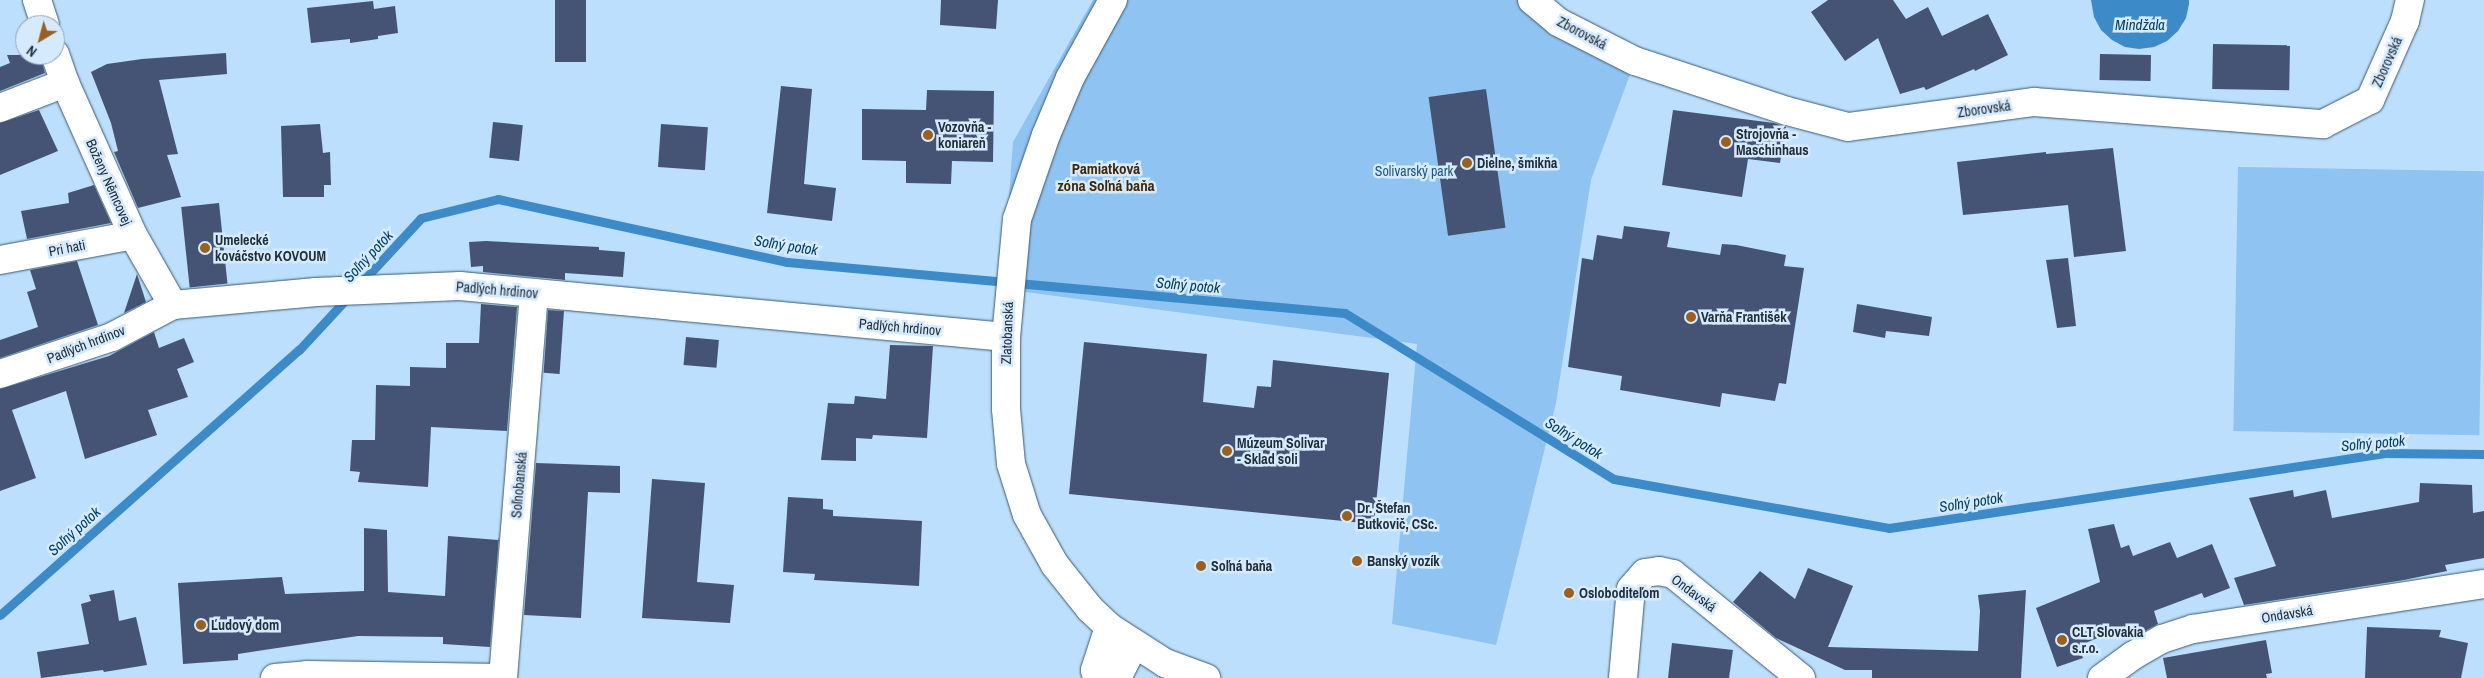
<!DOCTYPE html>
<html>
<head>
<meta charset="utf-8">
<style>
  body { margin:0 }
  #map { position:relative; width:2484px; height:678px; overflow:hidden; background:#bcdffe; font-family:"Archivo Narrow",sans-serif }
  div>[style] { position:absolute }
  .green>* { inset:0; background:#8fc3f1; transform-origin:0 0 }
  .water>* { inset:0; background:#3d8ac8 }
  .stream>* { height:9px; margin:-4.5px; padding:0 4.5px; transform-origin:4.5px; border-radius:4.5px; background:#3d8ac8 }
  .building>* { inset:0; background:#455474; transform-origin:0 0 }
  .roads { filter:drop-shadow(0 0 1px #3a5974) drop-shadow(0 0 1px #3a5974) }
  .minor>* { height:28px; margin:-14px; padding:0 14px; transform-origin:14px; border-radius:14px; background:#fff }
  .tertiary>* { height:28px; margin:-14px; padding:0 14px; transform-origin:14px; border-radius:14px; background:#fff }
  .dots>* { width:14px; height:14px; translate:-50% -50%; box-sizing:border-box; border:2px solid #d5eafd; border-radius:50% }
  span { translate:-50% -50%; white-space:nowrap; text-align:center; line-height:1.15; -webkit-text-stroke:5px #d5eafd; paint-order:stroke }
  .street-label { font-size:14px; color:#212f3b }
  .poi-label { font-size:14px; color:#212f3b; font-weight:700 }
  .left { translate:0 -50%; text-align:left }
  .park-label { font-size:14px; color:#1f557f }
  .water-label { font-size:15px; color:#024068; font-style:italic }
  .neighbourhood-label { font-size:15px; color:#422707; font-weight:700 }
  .north { position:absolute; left:15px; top:15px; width:50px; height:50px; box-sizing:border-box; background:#d5eafd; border:1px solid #8d9faf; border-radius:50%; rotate:217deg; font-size:14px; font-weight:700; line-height:20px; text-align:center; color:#212f3b }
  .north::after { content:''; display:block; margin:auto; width:18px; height:22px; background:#9a611e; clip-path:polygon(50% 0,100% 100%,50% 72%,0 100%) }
</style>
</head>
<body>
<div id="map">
  <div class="green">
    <div style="clip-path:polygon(1093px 0,1521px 0,1635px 61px,1591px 180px,1556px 403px,1496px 645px,1392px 624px,1417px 344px,1002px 289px,1013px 142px)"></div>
    <div style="left:2238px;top:167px;width:246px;height:264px;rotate:1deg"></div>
  </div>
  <div class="water">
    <div style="clip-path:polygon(2091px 0,2189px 0,2189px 4px,2186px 18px,2178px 31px,2167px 41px,2154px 47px,2139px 49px,2125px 47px,2112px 40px,2101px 30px,2094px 17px)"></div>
  </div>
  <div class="stream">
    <div style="left:361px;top:283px;width:88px;rotate:-47.3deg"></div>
    <div style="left:421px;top:218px;width:79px;rotate:-13.9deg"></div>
    <div style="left:498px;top:199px;width:296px;rotate:12.3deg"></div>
    <div style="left:787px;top:262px;width:560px;rotate:5.22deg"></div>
    <div style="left:1345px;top:313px;width:316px;rotate:31.7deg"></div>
    <div style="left:1614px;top:479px;width:279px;rotate:10.1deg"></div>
    <div style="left:1889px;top:528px;width:500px;rotate:-8.6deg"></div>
    <div style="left:2383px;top:453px;width:101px;rotate:0.6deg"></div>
    <div style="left:0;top:615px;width:400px;rotate:-41.6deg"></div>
    <div style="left:299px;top:350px;width:72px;rotate:-47.2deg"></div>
  </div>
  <div class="building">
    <div style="left:555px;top:0;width:31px;height:62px"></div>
    <div style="clip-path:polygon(941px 0,998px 0,996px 29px,940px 25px)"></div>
    <div style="clip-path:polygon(1828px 0,1893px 0,1906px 19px,1928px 7px,1942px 36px,1988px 14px,2008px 55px,1975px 71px,1974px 69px,1926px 90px,1924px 87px,1900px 94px,1878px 38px,1845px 61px,1811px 12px)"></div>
    <div style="clip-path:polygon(373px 1px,374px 9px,395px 6px,398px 33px,378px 36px,378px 39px,350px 43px,350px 39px,311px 43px,307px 8px)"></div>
    <div style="left:2213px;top:44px;width:77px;height:45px;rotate:1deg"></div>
    <div style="clip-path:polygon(226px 53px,227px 74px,159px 80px,178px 154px,167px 155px,181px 197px,138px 208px,114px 152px,118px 151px,111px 123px,91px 72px,107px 64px,142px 59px)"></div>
    <div style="left:2100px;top:54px;width:51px;height:26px;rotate:1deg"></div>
    <div style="clip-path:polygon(7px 55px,40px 55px,45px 73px,0 91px,0 67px,10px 63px)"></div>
    <div style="clip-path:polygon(781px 86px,812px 89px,804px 184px,836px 188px,832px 221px,767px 213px)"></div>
    <div style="left:1486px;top:89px;width:140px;height:58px;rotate:82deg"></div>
    <div style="clip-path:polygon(927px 90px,994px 91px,993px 162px,952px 161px,951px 184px,906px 183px,906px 161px,862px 160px,862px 109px,926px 110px)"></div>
    <div style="clip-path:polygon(39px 110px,58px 151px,0 175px,0 123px)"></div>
    <div style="clip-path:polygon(1673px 110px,1774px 123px,1786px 127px,1780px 163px,1748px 159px,1742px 197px,1662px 185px)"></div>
    <div style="left:493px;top:122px;width:30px;height:36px;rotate:6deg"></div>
    <div style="clip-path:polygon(320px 124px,323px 153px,330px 152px,331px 185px,324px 185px,324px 197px,283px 197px,281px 126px)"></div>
    <div style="left:661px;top:124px;width:47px;height:43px;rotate:4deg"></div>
    <div style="clip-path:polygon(2113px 148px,2126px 251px,2074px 257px,2068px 205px,1963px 215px,1957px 162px,2046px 152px,2046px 154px)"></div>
    <div style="clip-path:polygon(94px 185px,111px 223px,27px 239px,21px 211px,69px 203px,68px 193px)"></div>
    <div style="left:219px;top:203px;width:81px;height:38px;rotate:84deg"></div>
    <div style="clip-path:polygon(1624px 226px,1670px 232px,1667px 247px,1720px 255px,1722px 244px,1736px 245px,1786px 255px,1784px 266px,1804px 268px,1786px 384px,1779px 383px,1775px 401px,1722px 393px,1720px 407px,1620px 390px,1622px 376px,1568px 367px,1582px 258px,1593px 260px,1597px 235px,1622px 239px)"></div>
    <div style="clip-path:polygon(486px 241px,599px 247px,599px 250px,625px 252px,623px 277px,565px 273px,565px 280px,483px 272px,483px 266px,471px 267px,469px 242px)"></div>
    <div style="clip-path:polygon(2068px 258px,2076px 326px,2057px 328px,2046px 260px)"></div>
    <div style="clip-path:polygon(77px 261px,98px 325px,0 358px,0 340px,38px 327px,27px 292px,36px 289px,30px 270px)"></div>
    <div style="clip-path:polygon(137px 274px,146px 302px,124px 313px)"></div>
    <div style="clip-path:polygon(481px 304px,517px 307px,507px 431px,431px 427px,428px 487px,358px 482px,360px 472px,350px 471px,352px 440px,375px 440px,376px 385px,410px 386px,410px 367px,446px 368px,446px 343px,479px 343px)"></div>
    <div style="clip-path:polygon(1857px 304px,1932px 317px,1929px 336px,1886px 331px,1885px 338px,1853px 332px)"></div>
    <div style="left:548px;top:310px;width:16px;height:63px;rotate:4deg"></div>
    <div style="clip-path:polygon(154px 332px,159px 348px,184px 338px,194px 362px,177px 369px,188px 397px,148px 410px,157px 435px,85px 459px,66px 391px,12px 410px,36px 478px,0 491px,0 389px,109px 356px)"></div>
    <div style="left:686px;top:337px;width:33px;height:28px;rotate:5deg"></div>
    <div style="clip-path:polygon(1084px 342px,1207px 354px,1203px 402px,1254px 408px,1257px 386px,1271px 387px,1273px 360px,1389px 373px,1374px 524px,1069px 494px)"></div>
    <div style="clip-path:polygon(890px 345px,933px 346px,927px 438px,873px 435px,872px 439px,856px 438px,856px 461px,821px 460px,828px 403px,854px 404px,855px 396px,886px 399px)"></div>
    <div style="clip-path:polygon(536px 463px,620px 466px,620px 493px,588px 492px,581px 618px,524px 615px)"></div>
    <div style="clip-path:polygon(652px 479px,705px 483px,697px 582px,734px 585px,730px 623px,642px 618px)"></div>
    <div style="clip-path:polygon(2420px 483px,2472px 485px,2473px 513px,2484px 511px,2484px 558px,2445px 565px,2447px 571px,2404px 580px,2244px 605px,2234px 578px,2276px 566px,2249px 498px,2293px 490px,2294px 497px,2326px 490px,2332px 518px,2419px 502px)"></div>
    <div style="clip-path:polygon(788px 497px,823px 499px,823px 509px,833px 510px,833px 516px,922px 521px,919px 586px,814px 580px,815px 574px,783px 572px)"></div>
    <div style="clip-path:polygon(2114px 524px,2121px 548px,2129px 545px,2133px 556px,2170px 542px,2177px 558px,2212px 544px,2230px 588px,2204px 598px,2202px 593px,2154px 611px,2158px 624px,2132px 638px,2127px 626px,2078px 646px,2083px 658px,2057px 667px,2036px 608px,2100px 582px,2088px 529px)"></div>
    <div style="clip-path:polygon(364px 528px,387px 530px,388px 592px,445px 596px,448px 536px,498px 540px,499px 537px,490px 647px,443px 644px,443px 637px,358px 636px,238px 654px,238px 660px,183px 664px,178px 583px,282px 577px,285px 594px,364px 591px)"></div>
    <div style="clip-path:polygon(1808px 568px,1853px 586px,1828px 647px,1978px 651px,1980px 611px,1978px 595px,2026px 590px,2021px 678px,1872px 678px,1872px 670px,1845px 670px,1776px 638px,1733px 602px,1760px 571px,1795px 599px)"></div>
    <div style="clip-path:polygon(114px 590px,119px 621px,136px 617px,147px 665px,104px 672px,103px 670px,41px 678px,37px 652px,89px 644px,81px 604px,91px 601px,89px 595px)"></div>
    <div style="clip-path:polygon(2367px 627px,2441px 630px,2439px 637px,2468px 643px,2461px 678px,2365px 678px)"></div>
    <div style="clip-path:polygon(2266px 640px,2272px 673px,2266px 674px,2267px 678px,2167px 678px,2163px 658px)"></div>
    <div style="clip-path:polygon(1672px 643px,1733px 650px,1729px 678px,1668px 678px)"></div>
  </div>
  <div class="roads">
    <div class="minor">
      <div style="left:37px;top:0;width:26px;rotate:72deg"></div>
      <div style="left:1532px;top:0;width:34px;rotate:40deg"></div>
      <div style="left:1558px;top:22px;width:86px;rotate:26.9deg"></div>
      <div style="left:1635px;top:61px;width:160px;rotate:18.2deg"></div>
      <div style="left:1787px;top:111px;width:63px;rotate:14.7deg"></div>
      <div style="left:1848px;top:127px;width:188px;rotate:-7.7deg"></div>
      <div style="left:2034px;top:102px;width:290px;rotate:4.4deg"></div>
      <div style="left:2323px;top:124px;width:53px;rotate:-27.1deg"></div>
      <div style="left:2370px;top:100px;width:86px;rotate:-66.1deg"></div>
      <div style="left:2405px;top:21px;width:22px;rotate:-77deg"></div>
      <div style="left:55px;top:54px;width:31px;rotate:71deg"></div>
      <div style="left:65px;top:83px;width:167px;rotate:65.9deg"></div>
      <div style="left:133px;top:235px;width:81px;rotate:60.3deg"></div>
      <div style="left:0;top:108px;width:70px;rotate:-21deg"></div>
      <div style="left:0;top:260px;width:135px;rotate:-10.6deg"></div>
      <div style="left:0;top:374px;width:118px;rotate:-18.3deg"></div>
      <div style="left:112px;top:337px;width:69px;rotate:-27.7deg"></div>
      <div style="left:173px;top:305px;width:144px;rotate:-5.2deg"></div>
      <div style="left:316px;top:292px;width:144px;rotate:-2.4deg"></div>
      <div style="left:460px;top:286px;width:548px;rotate:5.34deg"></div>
      <div style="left:503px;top:678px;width:386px;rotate:-85.4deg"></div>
      <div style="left:1623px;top:678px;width:89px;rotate:-84.9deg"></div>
      <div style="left:1631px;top:589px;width:21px;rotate:-49deg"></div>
      <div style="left:1645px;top:573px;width:14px;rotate:-8deg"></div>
      <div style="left:1659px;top:571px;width:14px;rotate:12deg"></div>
      <div style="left:1673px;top:574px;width:165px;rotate:39.1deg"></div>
      <div style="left:2102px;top:678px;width:39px;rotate:-36deg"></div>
      <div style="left:2134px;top:655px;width:32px;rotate:-30deg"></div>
      <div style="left:2162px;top:639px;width:33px;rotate:-18deg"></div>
      <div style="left:2193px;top:629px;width:294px;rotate:-8.8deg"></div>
    </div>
    <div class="tertiary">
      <div style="left:1113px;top:0;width:89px;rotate:118.9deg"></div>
      <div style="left:1070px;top:78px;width:62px;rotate:112.8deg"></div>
      <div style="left:1046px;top:135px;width:89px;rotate:109deg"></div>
      <div style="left:1017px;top:219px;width:119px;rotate:95.3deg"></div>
      <div style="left:1006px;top:337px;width:72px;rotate:90deg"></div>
      <div style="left:1006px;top:409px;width:55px;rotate:84.8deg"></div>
      <div style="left:1011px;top:464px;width:53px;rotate:72.6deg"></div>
      <div style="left:1027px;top:515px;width:57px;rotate:60.8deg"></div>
      <div style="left:1055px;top:565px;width:56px;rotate:51.5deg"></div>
      <div style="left:1090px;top:609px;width:26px;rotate:43deg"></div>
      <div style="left:1109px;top:627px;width:67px;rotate:32.7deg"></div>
      <div style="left:1165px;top:663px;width:44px;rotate:20.1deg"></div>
      <div style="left:275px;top:678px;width:32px;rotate:-5deg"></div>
      <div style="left:307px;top:675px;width:195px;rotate:0.9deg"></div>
      <div style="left:1097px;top:678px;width:8px;rotate:-104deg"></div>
      <div style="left:1095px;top:670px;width:45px;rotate:-72deg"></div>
      <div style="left:1117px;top:678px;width:38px;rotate:-63deg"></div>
    </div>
  </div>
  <div class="dots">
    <div style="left:928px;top:135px;background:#9a611e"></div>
    <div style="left:1726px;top:142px;background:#9a611e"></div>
    <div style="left:1467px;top:163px;background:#9a611e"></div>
    <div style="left:205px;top:248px;background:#9a611e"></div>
    <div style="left:1691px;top:317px;background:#9a611e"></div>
    <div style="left:1227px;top:451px;background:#9a611e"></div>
    <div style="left:1347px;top:516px;background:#9a611e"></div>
    <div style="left:1357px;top:561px;background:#9a611e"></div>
    <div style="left:1201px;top:566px;background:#9a611e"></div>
    <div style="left:1569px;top:593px;background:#9a611e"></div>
    <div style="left:201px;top:625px;background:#9a611e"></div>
    <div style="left:2062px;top:640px;background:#9a611e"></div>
  </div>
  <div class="street-label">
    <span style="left:1582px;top:33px;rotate:28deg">Zborovská</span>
    <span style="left:2387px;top:62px;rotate:-66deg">Zborovská</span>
    <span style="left:1984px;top:109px;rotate:-8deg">Zborovská</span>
    <span style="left:109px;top:182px;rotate:66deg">Boženy Němcovej</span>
    <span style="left:67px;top:248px;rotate:-11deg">Pri hati</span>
    <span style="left:497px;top:290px;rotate:5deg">Padlých hrdinov</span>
    <span style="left:900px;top:327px;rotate:5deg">Padlých hrdinov</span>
    <span style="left:1007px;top:333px;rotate:-88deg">Zlatobanská</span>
    <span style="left:86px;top:344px;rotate:-21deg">Padlých hrdinov</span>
    <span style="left:519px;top:485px;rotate:-85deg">Soľnobanská</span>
    <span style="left:1694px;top:593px;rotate:37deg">Ondavská</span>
    <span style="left:2287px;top:614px;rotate:-9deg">Ondavská</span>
  </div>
  <div class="poi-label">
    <span class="left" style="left:938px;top:135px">Vozovňa -<br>koniareň</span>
    <span class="left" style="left:1736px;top:142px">Strojovňa -<br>Maschinhaus</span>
    <span class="left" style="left:1477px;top:163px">Dielne, šmikňa</span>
    <span class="left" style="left:215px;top:248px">Umelecké<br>kováčstvo KOVOUM</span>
    <span class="left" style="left:1701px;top:317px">Varňa František</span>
    <span class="left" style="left:1237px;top:451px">Múzeum Solivar<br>- Sklad soli</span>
    <span class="left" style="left:1357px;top:516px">Dr. Štefan<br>Butkovič, CSc.</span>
    <span class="left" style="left:1367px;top:561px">Banský vozík</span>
    <span class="left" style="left:1211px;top:566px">Soľná baňa</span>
    <span class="left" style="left:1579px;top:593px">Osloboditeľom</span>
    <span class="left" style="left:211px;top:625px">Ľudový dom</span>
    <span class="left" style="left:2072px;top:640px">CLT Slovakia<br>s.r.o.</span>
  </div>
  <div class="park-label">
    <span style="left:1414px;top:171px">Solivarský park</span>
  </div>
  <div class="water-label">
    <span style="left:2140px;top:25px">Mindžala</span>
    <span style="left:786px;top:245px;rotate:9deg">Soľný potok</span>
    <span style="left:368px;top:256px;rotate:-47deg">Soľný potok</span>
    <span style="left:1188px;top:285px;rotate:5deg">Soľný potok</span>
    <span style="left:1574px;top:438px;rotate:32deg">Soľný potok</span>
    <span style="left:2373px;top:443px;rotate:-5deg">Soľný potok</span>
    <span style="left:1971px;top:502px;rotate:-9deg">Soľný potok</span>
    <span style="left:74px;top:531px;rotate:-42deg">Soľný potok</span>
  </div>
  <div class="neighbourhood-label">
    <span style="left:1106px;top:177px">Pamiatková<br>zóna Soľná baňa</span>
  </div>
  <div class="north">N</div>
</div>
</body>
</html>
